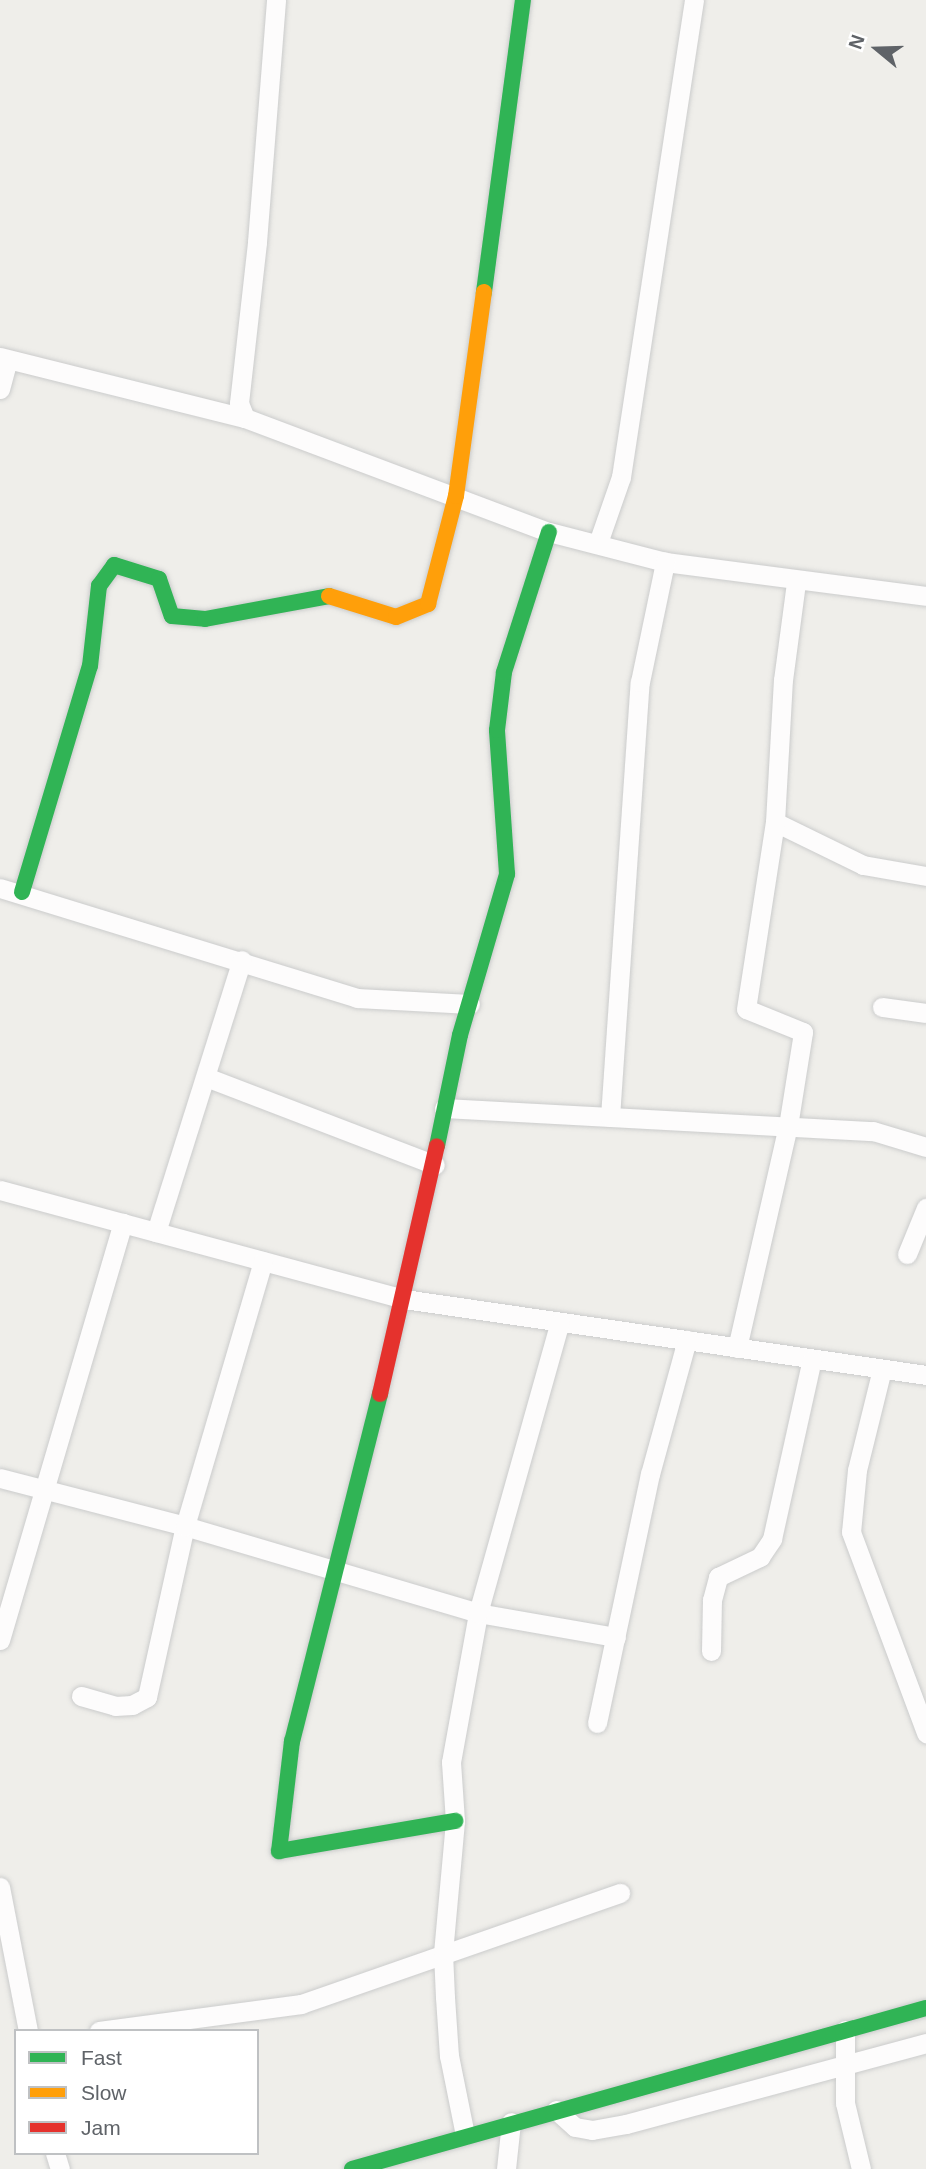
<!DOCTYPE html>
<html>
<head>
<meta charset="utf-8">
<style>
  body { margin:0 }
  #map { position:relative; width:926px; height:2169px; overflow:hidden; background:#efeeea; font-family:Helvetica,sans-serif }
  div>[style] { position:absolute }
  .roads { filter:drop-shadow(0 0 2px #cbcccc) drop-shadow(0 0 2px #cbcccc) }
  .street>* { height:19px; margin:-9.5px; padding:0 9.5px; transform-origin:9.5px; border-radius:9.5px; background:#fdfcfc }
  .fast>* { height:16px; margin:-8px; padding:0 8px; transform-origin:8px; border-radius:8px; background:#30b455 }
  .slow>* { height:16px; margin:-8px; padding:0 8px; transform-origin:8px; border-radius:8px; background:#ff9f0a }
  .jam>* { height:16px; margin:-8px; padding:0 8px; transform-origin:8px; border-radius:8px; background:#e5322d }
  span { translate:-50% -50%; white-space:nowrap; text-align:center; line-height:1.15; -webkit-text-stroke:6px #fff; paint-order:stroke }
  .legend { position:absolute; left:14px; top:2029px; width:245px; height:126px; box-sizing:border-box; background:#fff; border:2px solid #bfc1c3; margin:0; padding:9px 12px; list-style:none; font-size:21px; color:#5f6368 }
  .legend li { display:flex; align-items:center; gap:14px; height:35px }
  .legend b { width:35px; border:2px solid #bfc1c3 }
  .north { position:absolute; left:842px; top:14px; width:70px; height:70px; -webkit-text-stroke:5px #fff; paint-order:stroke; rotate:289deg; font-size:19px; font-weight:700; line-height:28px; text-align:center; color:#5f6368 }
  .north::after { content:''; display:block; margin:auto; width:24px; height:32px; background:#5f6368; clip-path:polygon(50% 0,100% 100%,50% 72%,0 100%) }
</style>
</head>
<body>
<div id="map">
  <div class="roads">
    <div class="street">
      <div style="left:0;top:357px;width:252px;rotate:14deg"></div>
      <div style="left:245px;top:418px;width:325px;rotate:20.6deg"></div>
      <div style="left:549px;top:532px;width:120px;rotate:14.5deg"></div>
      <div style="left:665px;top:562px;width:263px;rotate:7.4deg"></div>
      <div style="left:0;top:389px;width:30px;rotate:-75deg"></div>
      <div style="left:245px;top:418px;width:16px;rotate:-112deg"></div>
      <div style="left:239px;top:403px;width:162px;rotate:-83.6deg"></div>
      <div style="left:257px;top:242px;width:243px;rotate:-85.5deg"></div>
      <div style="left:598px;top:543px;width:70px;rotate:-70.8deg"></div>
      <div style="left:621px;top:477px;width:483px;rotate:-81.3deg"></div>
      <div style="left:775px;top:822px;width:98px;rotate:26deg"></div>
      <div style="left:863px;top:865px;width:64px;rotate:9.9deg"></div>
      <div style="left:0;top:888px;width:374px;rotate:17.1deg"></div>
      <div style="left:357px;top:998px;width:113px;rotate:3deg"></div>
      <div style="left:882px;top:1007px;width:44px;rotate:7.8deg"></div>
      <div style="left:206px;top:1077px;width:245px;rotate:21deg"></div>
      <div style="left:444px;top:1108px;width:430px;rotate:3.1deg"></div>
      <div style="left:873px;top:1131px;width:55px;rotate:16.8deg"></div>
      <div style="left:610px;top:1117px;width:436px;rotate:-86.1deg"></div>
      <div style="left:640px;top:682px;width:123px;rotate:-78.2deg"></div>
      <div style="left:0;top:1190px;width:418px;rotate:15.1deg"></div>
      <div style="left:404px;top:1299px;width:528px;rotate:8.28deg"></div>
      <div style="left:156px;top:1232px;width:285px;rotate:-72.5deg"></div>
      <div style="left:907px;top:1254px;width:50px;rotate:-67.6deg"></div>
      <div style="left:737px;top:1348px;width:228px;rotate:-77.1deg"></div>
      <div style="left:788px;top:1126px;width:95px;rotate:-80.9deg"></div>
      <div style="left:803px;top:1032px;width:61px;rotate:-158deg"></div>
      <div style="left:746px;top:1009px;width:189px;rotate:-81.2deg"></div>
      <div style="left:775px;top:822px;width:142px;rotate:-86.8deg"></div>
      <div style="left:783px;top:680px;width:99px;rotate:-82.4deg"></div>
      <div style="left:882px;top:1369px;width:104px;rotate:103.9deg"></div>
      <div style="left:857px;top:1470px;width:62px;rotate:95.5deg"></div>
      <div style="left:851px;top:1532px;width:215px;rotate:69.5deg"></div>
      <div style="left:0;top:1478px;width:191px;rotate:14.5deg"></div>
      <div style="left:185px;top:1526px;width:306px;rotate:16.5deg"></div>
      <div style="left:478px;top:1613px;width:140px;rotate:9.9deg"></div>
      <div style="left:0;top:1640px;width:435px;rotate:-73.6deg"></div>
      <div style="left:711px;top:1651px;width:51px;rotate:-88.9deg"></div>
      <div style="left:712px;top:1600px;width:24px;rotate:-75deg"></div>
      <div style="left:718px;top:1577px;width:47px;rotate:-25.5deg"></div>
      <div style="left:760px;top:1557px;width:22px;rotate:-56deg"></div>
      <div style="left:772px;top:1539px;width:184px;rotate:-77.5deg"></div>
      <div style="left:81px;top:1696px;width:35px;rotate:16deg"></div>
      <div style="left:115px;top:1706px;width:17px;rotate:-3deg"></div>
      <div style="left:132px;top:1705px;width:17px;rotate:-28deg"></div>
      <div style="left:147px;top:1697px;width:175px;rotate:-77.5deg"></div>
      <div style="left:185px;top:1526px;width:276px;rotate:-73.6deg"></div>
      <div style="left:597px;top:1723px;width:255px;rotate:-78deg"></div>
      <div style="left:650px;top:1474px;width:139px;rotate:-74.6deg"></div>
      <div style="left:0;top:1887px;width:147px;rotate:79deg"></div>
      <div style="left:845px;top:2030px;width:73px;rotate:90deg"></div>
      <div style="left:845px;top:2103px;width:68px;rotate:76.4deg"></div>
      <div style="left:99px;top:2031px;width:204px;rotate:-7.6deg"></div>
      <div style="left:301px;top:2004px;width:338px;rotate:-19.2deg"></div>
      <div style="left:556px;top:2110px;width:25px;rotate:42deg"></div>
      <div style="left:575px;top:2127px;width:17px;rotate:10deg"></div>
      <div style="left:592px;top:2130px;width:35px;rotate:-10deg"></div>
      <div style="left:626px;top:2124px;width:311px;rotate:-15.1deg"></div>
      <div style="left:465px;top:2135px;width:81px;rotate:-101.4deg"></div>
      <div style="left:449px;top:2056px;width:59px;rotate:-93.9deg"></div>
      <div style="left:445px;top:1997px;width:44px;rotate:-92.6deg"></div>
      <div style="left:443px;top:1953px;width:133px;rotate:-84.8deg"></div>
      <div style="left:455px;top:1821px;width:59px;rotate:-93.9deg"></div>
      <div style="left:451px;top:1762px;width:151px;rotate:-79.7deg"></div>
      <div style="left:478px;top:1613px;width:302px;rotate:-74.3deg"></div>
      <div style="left:55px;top:2153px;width:17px;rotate:73deg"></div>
      <div style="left:506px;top:2169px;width:47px;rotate:-83.9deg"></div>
    </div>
    <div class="fast">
      <div style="left:484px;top:292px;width:295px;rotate:-82.4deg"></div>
      <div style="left:22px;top:892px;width:236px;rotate:-73.3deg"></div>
      <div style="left:90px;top:666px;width:81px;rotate:-83.6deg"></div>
      <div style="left:99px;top:586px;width:26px;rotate:-54deg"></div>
      <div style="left:114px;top:565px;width:47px;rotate:17.3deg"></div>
      <div style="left:159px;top:579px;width:39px;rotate:71deg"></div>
      <div style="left:172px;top:616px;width:33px;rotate:5deg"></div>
      <div style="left:205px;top:619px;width:126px;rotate:-10.5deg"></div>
      <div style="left:437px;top:1146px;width:113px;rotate:-78.3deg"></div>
      <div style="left:460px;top:1035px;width:168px;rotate:-73.7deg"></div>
      <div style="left:507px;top:874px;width:144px;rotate:-94deg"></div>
      <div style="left:497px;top:730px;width:58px;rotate:-83.1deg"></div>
      <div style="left:504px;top:672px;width:147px;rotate:-72.2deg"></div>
      <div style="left:380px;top:1394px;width:358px;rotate:104.2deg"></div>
      <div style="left:292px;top:1741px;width:111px;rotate:96.7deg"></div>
      <div style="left:279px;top:1851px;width:179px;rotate:-9.7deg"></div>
      <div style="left:352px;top:2169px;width:596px;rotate:-15.67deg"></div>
    </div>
    <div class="slow">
      <div style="left:329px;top:596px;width:70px;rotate:17.4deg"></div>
      <div style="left:396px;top:617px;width:35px;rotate:-22deg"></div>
      <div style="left:428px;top:604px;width:112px;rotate:-75.5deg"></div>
      <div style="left:456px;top:496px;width:206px;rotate:-82.2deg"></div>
    </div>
    <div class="jam">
      <div style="left:380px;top:1394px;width:254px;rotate:-77.1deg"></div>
    </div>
  </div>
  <ul class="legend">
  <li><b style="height:9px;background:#30b455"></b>Fast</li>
  <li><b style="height:9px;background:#ff9f0a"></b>Slow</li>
  <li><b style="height:9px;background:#e5322d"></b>Jam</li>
  </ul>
  <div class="north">N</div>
</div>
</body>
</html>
